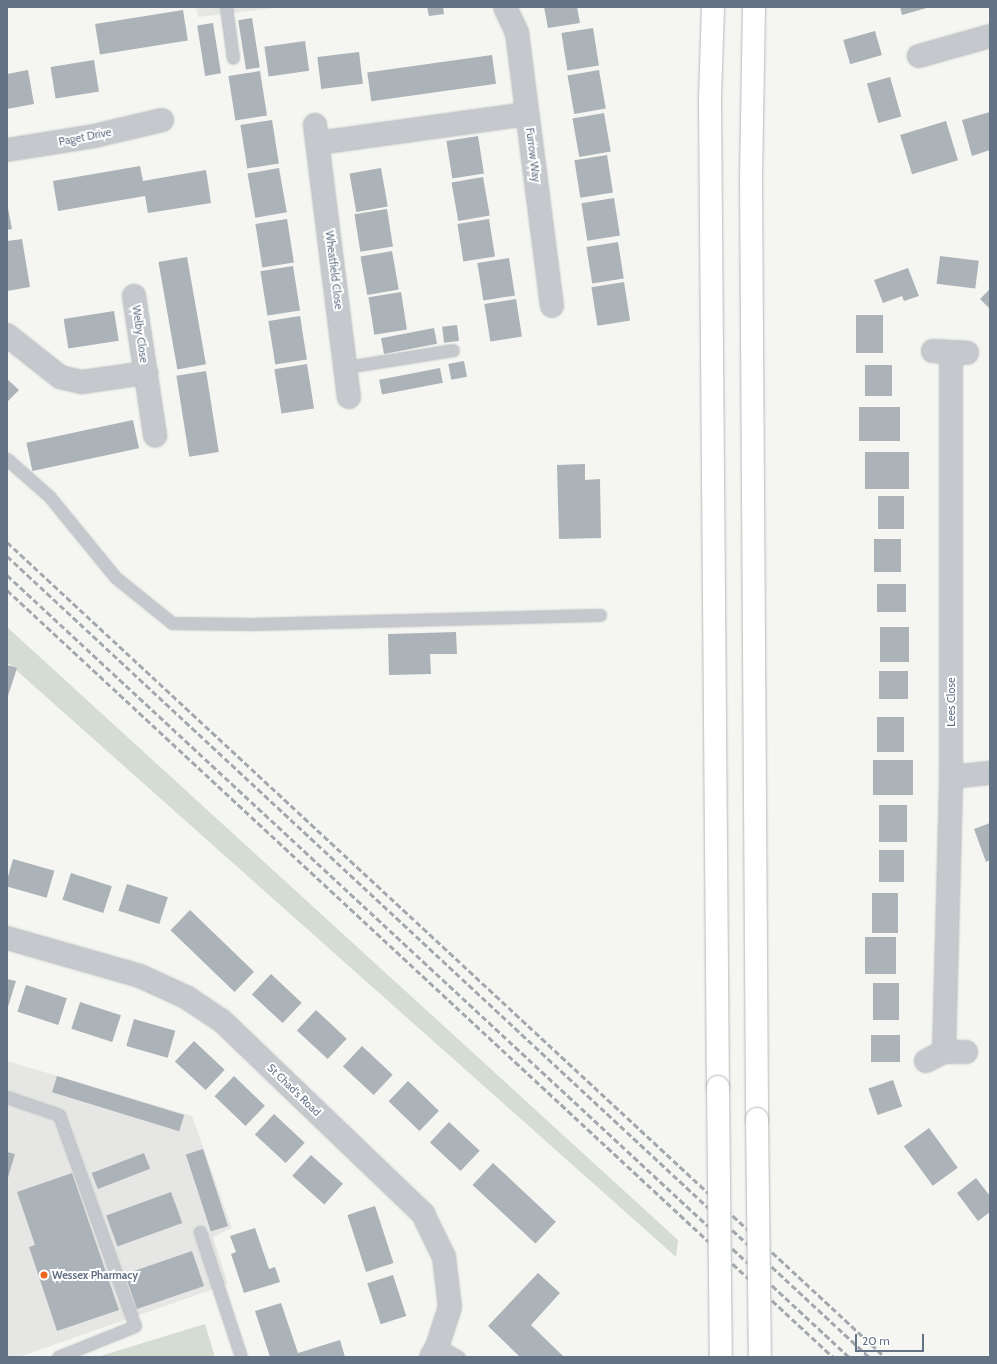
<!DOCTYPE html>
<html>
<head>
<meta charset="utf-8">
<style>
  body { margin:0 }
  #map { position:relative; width:997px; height:1364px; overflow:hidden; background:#f5f6f2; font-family:Cabin,sans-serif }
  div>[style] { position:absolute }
  .built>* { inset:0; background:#e6e7e5 }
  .green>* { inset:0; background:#d5ddd3 }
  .building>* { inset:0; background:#abb2b8; transform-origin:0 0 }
  .roads { filter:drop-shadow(0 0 1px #b5b8bc) drop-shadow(0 0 1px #b5b8bc) }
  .lane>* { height:11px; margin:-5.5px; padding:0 5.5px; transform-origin:5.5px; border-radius:5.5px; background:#c5c8cc }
  .street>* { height:22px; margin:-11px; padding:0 11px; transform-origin:11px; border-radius:11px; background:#c5c8cc }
  .highway>* { height:22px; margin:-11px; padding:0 11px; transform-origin:11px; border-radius:11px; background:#fff }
  .rail>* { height:3px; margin-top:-1.5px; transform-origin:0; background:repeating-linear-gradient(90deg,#a3a8af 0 6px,transparent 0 9px) }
  .bridges { filter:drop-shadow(0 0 1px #b5b8bc) drop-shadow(0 0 1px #b5b8bc) }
  .highway-bridge>* { height:22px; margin:-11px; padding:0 11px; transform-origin:11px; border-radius:11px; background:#fff }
  .dots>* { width:11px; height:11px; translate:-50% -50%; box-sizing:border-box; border:2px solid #fff; border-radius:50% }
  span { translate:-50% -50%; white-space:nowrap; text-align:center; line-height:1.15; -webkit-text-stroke:4px #fff; paint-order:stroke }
  .street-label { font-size:11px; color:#637284 }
  .poi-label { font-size:11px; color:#637284; font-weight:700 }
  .left { translate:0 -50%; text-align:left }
  .frame { position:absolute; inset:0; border:8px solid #637284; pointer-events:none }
  .scale { position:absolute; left:855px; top:1334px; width:69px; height:18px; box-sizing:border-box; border:2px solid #637284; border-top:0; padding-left:5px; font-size:12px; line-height:14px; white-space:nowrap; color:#637284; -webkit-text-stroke:3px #fff; paint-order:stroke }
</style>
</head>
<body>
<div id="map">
  <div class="built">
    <div style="clip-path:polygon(196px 7px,283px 7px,198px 17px)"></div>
    <div style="clip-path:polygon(7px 1061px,192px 1116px,232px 1228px,213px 1237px,228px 1284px,19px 1357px,7px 1357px)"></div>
  </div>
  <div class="green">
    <div style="clip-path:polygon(7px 627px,678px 1240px,676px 1257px,7px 662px)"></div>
    <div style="clip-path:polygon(205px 1324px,215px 1357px,97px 1357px,146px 1342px)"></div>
  </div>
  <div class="building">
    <div style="clip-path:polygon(427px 7px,443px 7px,444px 14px,429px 16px)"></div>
    <div style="clip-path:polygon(544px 7px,577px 7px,580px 23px,548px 28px)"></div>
    <div style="clip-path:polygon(900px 7px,930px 7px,902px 15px)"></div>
    <div style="left:183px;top:10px;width:31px;height:89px;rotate:81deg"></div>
    <div style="left:252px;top:18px;width:50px;height:14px;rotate:81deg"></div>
    <div style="left:213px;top:23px;width:51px;height:16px;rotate:81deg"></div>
    <div style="left:593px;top:28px;width:38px;height:32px;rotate:81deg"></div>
    <div style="left:875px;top:31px;width:25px;height:33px;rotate:74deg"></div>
    <div style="left:305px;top:41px;width:30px;height:41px;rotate:82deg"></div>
    <div style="left:359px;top:52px;width:32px;height:42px;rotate:83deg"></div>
    <div style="left:492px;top:55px;width:29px;height:126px;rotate:82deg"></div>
    <div style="left:94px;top:60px;width:32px;height:44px;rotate:81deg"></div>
    <div style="clip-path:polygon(28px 70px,34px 104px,7px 109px,7px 74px)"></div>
    <div style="left:599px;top:70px;width:39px;height:32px;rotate:80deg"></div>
    <div style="left:260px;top:71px;width:45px;height:32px;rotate:81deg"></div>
    <div style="left:890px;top:77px;width:41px;height:24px;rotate:74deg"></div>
    <div style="clip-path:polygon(990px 112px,990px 150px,972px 156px,962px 120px)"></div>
    <div style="left:604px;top:113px;width:39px;height:32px;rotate:80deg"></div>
    <div style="left:272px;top:120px;width:44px;height:32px;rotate:81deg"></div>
    <div style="left:946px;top:121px;width:41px;height:48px;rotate:73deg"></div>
    <div style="left:478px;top:136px;width:38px;height:32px;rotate:81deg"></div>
    <div style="left:607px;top:155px;width:38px;height:33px;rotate:81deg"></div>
    <div style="clip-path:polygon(140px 166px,143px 181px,206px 170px,211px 203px,148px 213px,145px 196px,58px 211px,53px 181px)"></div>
    <div style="left:279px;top:168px;width:45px;height:32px;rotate:80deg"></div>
    <div style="left:381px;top:168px;width:39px;height:32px;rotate:80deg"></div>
    <div style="left:483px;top:177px;width:39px;height:32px;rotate:80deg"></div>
    <div style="left:614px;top:198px;width:38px;height:33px;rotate:81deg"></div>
    <div style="clip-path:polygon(7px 203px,12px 229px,7px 230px)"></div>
    <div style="left:387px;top:209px;width:38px;height:33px;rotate:81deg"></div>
    <div style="left:287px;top:219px;width:44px;height:32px;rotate:81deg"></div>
    <div style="left:489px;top:219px;width:38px;height:32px;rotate:81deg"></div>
    <div style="clip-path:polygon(22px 239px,30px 287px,7px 291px,7px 241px)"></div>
    <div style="left:618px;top:242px;width:37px;height:32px;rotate:81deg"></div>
    <div style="left:392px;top:251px;width:39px;height:32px;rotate:80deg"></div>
    <div style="left:940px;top:256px;width:39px;height:28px;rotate:7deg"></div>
    <div style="left:187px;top:257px;width:109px;height:29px;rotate:80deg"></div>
    <div style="left:509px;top:258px;width:38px;height:32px;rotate:81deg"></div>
    <div style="left:293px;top:266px;width:45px;height:33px;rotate:81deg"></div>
    <div style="clip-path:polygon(908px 268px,919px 296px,904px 301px,902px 296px,883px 303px,874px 280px)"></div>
    <div style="left:624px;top:282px;width:39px;height:33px;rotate:81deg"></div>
    <div style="clip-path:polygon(990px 289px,990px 309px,980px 299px)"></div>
    <div style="left:401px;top:292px;width:38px;height:33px;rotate:81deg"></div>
    <div style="left:516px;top:299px;width:38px;height:32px;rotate:81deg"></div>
    <div style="left:114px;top:311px;width:30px;height:51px;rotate:81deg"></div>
    <div style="left:856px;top:315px;width:27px;height:38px"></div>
    <div style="left:300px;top:316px;width:44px;height:32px;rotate:81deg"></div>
    <div style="left:457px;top:325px;width:16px;height:15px;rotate:83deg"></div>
    <div style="left:434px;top:328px;width:16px;height:54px;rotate:79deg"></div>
    <div style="left:464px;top:361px;width:16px;height:16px;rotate:79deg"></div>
    <div style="left:307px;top:364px;width:45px;height:33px;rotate:81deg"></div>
    <div style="left:865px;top:365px;width:27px;height:31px"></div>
    <div style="left:440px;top:368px;width:15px;height:62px;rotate:79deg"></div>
    <div style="left:206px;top:371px;width:82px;height:30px;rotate:81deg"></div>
    <div style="clip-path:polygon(7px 379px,19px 390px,7px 402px)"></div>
    <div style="left:859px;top:407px;width:41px;height:34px"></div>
    <div style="left:133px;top:420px;width:29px;height:109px;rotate:78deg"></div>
    <div style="left:865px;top:452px;width:44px;height:37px"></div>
    <div style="clip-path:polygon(585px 464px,585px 480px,600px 479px,601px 538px,559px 539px,557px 465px)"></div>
    <div style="left:878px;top:496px;width:26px;height:33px"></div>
    <div style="left:874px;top:539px;width:27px;height:33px"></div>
    <div style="left:877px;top:584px;width:29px;height:28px"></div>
    <div style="left:880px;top:627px;width:29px;height:35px"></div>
    <div style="clip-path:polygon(456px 632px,457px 654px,430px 654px,431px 674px,389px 675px,388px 634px)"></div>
    <div style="clip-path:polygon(7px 665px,17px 668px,7px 699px)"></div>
    <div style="left:879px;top:671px;width:29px;height:28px"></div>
    <div style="left:877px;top:717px;width:27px;height:35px"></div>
    <div style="left:873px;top:760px;width:40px;height:35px"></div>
    <div style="left:879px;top:805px;width:28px;height:37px"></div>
    <div style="clip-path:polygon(990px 823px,990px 860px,986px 862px,974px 829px)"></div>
    <div style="left:879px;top:850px;width:25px;height:32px"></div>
    <div style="left:13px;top:859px;width:43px;height:28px;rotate:16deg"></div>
    <div style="left:71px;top:873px;width:43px;height:28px;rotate:18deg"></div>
    <div style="left:127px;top:884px;width:43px;height:28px;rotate:18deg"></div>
    <div style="left:872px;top:893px;width:26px;height:40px"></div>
    <div style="left:190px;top:910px;width:89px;height:28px;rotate:44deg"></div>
    <div style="left:865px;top:937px;width:31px;height:37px"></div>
    <div style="left:271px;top:974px;width:42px;height:28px;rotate:43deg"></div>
    <div style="clip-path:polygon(7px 979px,16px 981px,7px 1010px)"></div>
    <div style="left:873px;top:983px;width:26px;height:37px"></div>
    <div style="left:26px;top:985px;width:43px;height:28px;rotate:18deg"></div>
    <div style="left:80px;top:1002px;width:43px;height:28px;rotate:18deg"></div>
    <div style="left:316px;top:1010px;width:42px;height:28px;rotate:43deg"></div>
    <div style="left:134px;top:1019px;width:43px;height:28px;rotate:16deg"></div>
    <div style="left:871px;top:1035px;width:29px;height:27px"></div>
    <div style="left:194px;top:1041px;width:42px;height:28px;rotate:43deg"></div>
    <div style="left:362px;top:1046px;width:42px;height:28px;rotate:43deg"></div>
    <div style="left:57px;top:1076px;width:133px;height:17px;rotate:17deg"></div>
    <div style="left:234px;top:1076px;width:43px;height:28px;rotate:44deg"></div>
    <div style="left:893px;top:1080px;width:28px;height:26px;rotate:71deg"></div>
    <div style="left:408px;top:1081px;width:43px;height:28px;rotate:44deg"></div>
    <div style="left:274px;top:1114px;width:42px;height:28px;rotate:43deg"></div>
    <div style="left:449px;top:1122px;width:42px;height:28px;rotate:43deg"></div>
    <div style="left:929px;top:1128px;width:49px;height:31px;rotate:54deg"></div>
    <div style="left:203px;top:1149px;width:81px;height:18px;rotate:72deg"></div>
    <div style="clip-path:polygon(7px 1152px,15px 1154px,7px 1181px)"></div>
    <div style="left:144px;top:1153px;width:17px;height:56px;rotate:69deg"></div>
    <div style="left:311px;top:1155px;width:43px;height:28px;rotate:42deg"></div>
    <div style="left:493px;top:1163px;width:86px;height:30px;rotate:43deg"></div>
    <div style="clip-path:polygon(72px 1173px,119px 1310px,57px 1331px,29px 1247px,35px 1245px,17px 1192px)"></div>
    <div style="clip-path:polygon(976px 1178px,990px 1196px,990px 1212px,978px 1221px,957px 1193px)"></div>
    <div style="left:171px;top:1192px;width:33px;height:69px;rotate:70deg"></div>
    <div style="left:375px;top:1206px;width:60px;height:29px;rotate:72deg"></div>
    <div style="clip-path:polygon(255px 1228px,269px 1269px,275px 1267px,280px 1282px,244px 1293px,231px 1254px,236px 1252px,230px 1236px)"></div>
    <div style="left:192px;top:1251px;width:37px;height:71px;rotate:71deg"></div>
    <div style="clip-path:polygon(538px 1273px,560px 1293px,531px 1325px,564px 1357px,520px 1357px,488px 1326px)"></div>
    <div style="left:393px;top:1275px;width:43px;height:27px;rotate:72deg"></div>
    <div style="clip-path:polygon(281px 1303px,298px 1353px,340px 1340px,345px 1357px,270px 1357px,255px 1311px)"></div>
  </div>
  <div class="roads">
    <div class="lane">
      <div style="left:226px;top:7px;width:51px;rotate:82.2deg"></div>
      <div style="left:346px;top:367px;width:108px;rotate:-9deg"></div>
      <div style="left:7px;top:459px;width:56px;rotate:41.4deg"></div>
      <div style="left:49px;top:496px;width:104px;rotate:50.8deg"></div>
      <div style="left:115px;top:577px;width:73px;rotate:38.9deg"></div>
      <div style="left:172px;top:623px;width:77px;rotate:0.7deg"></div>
      <div style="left:249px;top:624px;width:351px;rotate:-1.5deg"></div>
      <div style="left:7px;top:1097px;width:55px;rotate:19.1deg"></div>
      <div style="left:59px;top:1115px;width:224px;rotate:70.2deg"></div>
      <div style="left:135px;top:1326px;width:83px;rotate:158.1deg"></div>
      <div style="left:200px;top:1232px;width:132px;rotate:71.8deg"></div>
      <div style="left:438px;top:1345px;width:24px;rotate:30deg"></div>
    </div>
    <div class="street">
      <div style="left:505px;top:7px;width:29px;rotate:65deg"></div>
      <div style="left:517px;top:33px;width:275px;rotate:82.7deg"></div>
      <div style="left:919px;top:56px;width:74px;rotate:-15.7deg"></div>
      <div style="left:315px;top:125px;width:274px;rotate:82.9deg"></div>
      <div style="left:318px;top:143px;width:211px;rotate:-7.9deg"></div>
      <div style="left:7px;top:150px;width:88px;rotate:-9.1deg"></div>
      <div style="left:94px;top:136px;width:70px;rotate:-13.2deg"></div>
      <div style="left:134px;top:296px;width:141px;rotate:81.4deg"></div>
      <div style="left:7px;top:335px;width:68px;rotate:38.4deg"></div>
      <div style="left:60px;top:377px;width:23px;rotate:13deg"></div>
      <div style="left:82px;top:382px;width:65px;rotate:-8deg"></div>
      <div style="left:933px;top:351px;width:34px;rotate:3deg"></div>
      <div style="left:951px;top:777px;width:39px;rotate:-6deg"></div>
      <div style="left:7px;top:938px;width:138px;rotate:15.9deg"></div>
      <div style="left:140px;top:976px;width:51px;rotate:24.5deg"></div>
      <div style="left:186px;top:997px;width:43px;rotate:33.7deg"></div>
      <div style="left:222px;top:1021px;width:279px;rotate:43.8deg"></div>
      <div style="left:423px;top:1214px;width:48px;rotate:64deg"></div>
      <div style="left:444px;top:1257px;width:50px;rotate:83.2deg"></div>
      <div style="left:450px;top:1307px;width:40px;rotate:108deg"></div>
      <div style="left:438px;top:1345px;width:14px;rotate:120deg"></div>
      <div style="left:944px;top:1052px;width:275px;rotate:-88.5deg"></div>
      <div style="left:951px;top:777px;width:425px;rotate:-90deg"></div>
      <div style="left:926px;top:1061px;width:20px;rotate:-27deg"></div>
      <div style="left:944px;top:1052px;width:22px"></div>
    </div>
    <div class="highway">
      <div style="left:713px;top:7px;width:92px;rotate:91.9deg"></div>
      <div style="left:710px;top:99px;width:988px;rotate:89.54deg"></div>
      <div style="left:754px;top:7px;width:172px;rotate:91deg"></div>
      <div style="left:751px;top:179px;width:940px;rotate:89.63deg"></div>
    </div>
  </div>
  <div class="rail">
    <div style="left:7px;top:542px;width:1198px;rotate:42.87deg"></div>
    <div style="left:7px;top:556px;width:1177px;rotate:42.9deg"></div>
    <div style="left:7px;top:575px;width:1149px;rotate:42.88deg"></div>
    <div style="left:7px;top:590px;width:1127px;rotate:42.88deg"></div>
  </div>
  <div class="bridges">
    <div class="highway-bridge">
      <div style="left:718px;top:1087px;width:270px;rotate:89.4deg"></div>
      <div style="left:757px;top:1119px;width:238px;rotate:89.3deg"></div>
    </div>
  </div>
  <div class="dots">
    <div style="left:44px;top:1275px;background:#ea641d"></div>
  </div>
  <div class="street-label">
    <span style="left:85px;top:137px;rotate:-11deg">Paget Drive</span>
    <span style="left:533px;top:155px;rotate:83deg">Furrow Way</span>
    <span style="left:334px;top:270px;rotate:83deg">Wheatfield Close</span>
    <span style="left:140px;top:334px;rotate:82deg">Welby Close</span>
    <span style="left:951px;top:702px;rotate:-90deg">Lees Close</span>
    <span style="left:294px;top:1090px;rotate:44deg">St Chad's Road</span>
  </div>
  <div class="poi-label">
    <span class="left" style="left:52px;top:1275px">Wessex Pharmacy</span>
  </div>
  <div class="frame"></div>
  <div class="scale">20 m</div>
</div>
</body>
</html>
